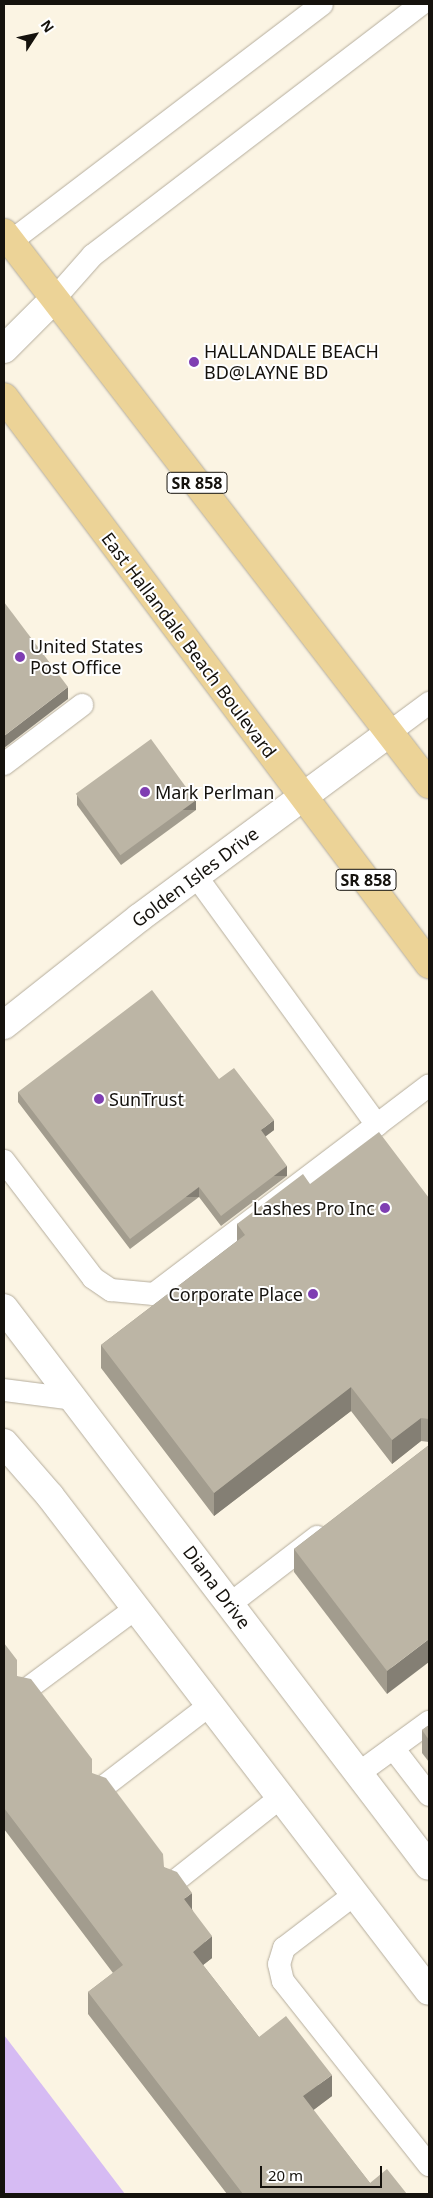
<!DOCTYPE html>
<html>
<head>
<meta charset="utf-8">
<style>
  body { margin:0 }
  #map { position:relative; width:433px; height:2198px; overflow:hidden; background:#fbf4e3; font-family:"Noto Sans",sans-serif }
  div>[style] { position:absolute }
  .water>* { inset:0; background:#d6bbf3 }
  .roads { filter:drop-shadow(0 0 1px #b5ad9d) drop-shadow(0 0 1px #b5ad9d) }
  .service>* { height:22px; margin:-11px; padding:0 11px; transform-origin:11px; border-radius:11px; background:#fff }
  .minor>* { height:28px; margin:-14px; padding:0 14px; transform-origin:14px; border-radius:14px; background:#fff }
  .primary>* { height:28px; margin:-14px; padding:0 14px; transform-origin:14px; border-radius:14px; background:#ecd397 }
  .wall>* { inset:0; background:#a29c8e }
  .shaded-wall>* { inset:0; background:#847f74; transform-origin:0 0 }
  .building>* { inset:0; background:#bcb5a5; transform-origin:0 0 }
  .dots>* { width:14px; height:14px; translate:-50% -50%; box-sizing:border-box; border:2px solid #fff; border-radius:50% }
  span { translate:-50% -50%; white-space:nowrap; text-align:center; line-height:1.15; -webkit-text-stroke:4px #fff; paint-order:stroke }
  .shield-label span { padding:1px 4px; background:#fff; border:1px solid; border-radius:4px; -webkit-text-stroke-width:0 }
  .shield-label { font-size:16px; color:#15120d; font-weight:700 }
  .poi-label { font-size:18px; color:#15120d }
  .left { translate:0 -50%; text-align:left }
  .right { translate:-100% -50%; text-align:right }
  .street-label { font-size:18px; color:#15120d }
  .frame { position:absolute; inset:0; border:5px solid #15120d; pointer-events:none }
  .north { position:absolute; left:10px; top:10px; width:50px; height:50px; -webkit-text-stroke:4px #fff; paint-order:stroke; rotate:55deg; font-size:14px; font-weight:700; line-height:20px; text-align:center; color:#15120d }
  .north::after { content:''; display:block; margin:auto; width:18px; height:22px; background:#15120d; clip-path:polygon(50% 0,100% 100%,50% 72%,0 100%) }
  .scale { position:absolute; left:260px; top:2166px; width:122px; height:22px; box-sizing:border-box; border:2px solid #15120d; border-top:0; padding-left:6px; font-size:15px; line-height:18px; white-space:nowrap; color:#15120d; -webkit-text-stroke:4px #fff; paint-order:stroke }
</style>
</head>
<body>
<div id="map">
  <div class="water">
    <div style="clip-path:polygon(4px 2035px,46px 2090px,125px 2194px,4px 2194px)"></div>
  </div>
  <div class="roads">
    <div class="service">
      <div style="left:10px;top:242px;width:392px;rotate:-37.3deg"></div>
      <div style="left:55px;top:298px;width:57px;rotate:-48.5deg"></div>
      <div style="left:93px;top:255px;width:413px;rotate:-37.4deg"></div>
      <div style="left:390px;top:732px;width:49px;rotate:-36.6deg"></div>
      <div style="left:4px;top:764px;width:98px;rotate:-37.1deg"></div>
      <div style="left:196px;top:876px;width:308px;rotate:54deg"></div>
      <div style="left:4px;top:1161px;width:147px;rotate:52.7deg"></div>
      <div style="left:93px;top:1278px;width:22px;rotate:34deg"></div>
      <div style="left:111px;top:1290px;width:43px;rotate:5.3deg"></div>
      <div style="left:154px;top:1294px;width:345px;rotate:-37.2deg"></div>
      <div style="left:4px;top:1390px;width:70px;rotate:7.4deg"></div>
      <div style="left:230px;top:1604px;width:110px;rotate:-37.6deg"></div>
      <div style="left:27px;top:1689px;width:136px;rotate:-36.6deg"></div>
      <div style="left:393px;top:1748px;width:59px;rotate:52.5deg"></div>
      <div style="left:359px;top:1773px;width:87px;rotate:-36.1deg"></div>
      <div style="left:103px;top:1787px;width:135px;rotate:-37.5deg"></div>
      <div style="left:175px;top:1881px;width:135px;rotate:-38.4deg"></div>
      <div style="left:355px;top:1894px;width:89px;rotate:142.7deg"></div>
      <div style="left:284px;top:1948px;width:17px;rotate:107deg"></div>
      <div style="left:279px;top:1964px;width:17px;rotate:77deg"></div>
      <div style="left:283px;top:1981px;width:235px;rotate:51.6deg"></div>
    </div>
    <div class="minor">
      <div style="left:4px;top:349px;width:72px;rotate:-45deg"></div>
      <div style="left:4px;top:1025px;width:172px;rotate:-38.4deg"></div>
      <div style="left:139px;top:918px;width:312px;rotate:-36.5deg"></div>
      <div style="left:4px;top:1308px;width:701px;rotate:52.71deg"></div>
      <div style="left:4px;top:1443px;width:70px;rotate:49deg"></div>
      <div style="left:50px;top:1496px;width:623px;rotate:52.56deg"></div>
    </div>
    <div class="primary">
      <div style="left:4px;top:233px;width:696px;rotate:52.36deg"></div>
      <div style="left:4px;top:397px;width:709px;rotate:53.15deg"></div>
    </div>
  </div>
  <div class="wall">
    <div style="clip-path:polygon(77px 795px,196px 810px,121px 865px,77px 805px)"></div>
    <div style="clip-path:polygon(18px 1092px,274px 1130px,265px 1136px,287px 1176px,221px 1226px,199px 1197px,130px 1249px,18px 1102px)"></div>
    <div style="clip-path:polygon(310px 1184px,429px 1198px,429px 1442px,421px 1441px,392px 1464px,351px 1411px,214px 1516px,101px 1368px,101px 1345px,237px 1241px,237px 1224px)"></div>
    <div style="clip-path:polygon(429px 1445px,387px 1694px,294px 1572px,294px 1549px)"></div>
    <div style="clip-path:polygon(4px 1643px,17px 1676px,164px 1867px,192px 1909px,212px 1958px,203px 1965px,259px 2037px,332px 2096px,313px 2110px,370px 2183px,407px 2194px,227px 2194px,88px 2014px,88px 1992px,113px 1973px,4px 1829px)"></div>
    <div style="clip-path:polygon(429px 1725px,429px 1762px,422px 1753px,422px 1730px)"></div>
  </div>
  <div class="shaded-wall">
    <div style="clip-path:polygon(68px 687px,68px 699px,4px 748px,4px 736px)"></div>
    <div style="left:196px;top:800px;width:10px;height:93px;rotate:90deg"></div>
    <div style="clip-path:polygon(274px 1120px,274px 1130px,261px 1140px,261px 1130px)"></div>
    <div style="left:287px;top:1166px;width:10px;height:83px;rotate:90deg"></div>
    <div style="left:199px;top:1187px;width:10px;height:86px;rotate:90deg"></div>
    <div style="clip-path:polygon(351px 1387px,351px 1411px,214px 1516px,214px 1493px)"></div>
    <div style="clip-path:polygon(421px 1418px,421px 1441px,392px 1464px,392px 1440px)"></div>
    <div style="clip-path:polygon(429px 1639px,429px 1662px,387px 1694px,387px 1671px)"></div>
    <div style="clip-path:polygon(192px 1893px,192px 1914px,184px 1899px)"></div>
    <div style="clip-path:polygon(212px 1936px,212px 1958px,193px 1973px,193px 1952px)"></div>
    <div style="clip-path:polygon(332px 2075px,332px 2096px,303px 2118px,303px 2096px)"></div>
  </div>
  <div class="building">
    <div style="clip-path:polygon(4px 602px,68px 687px,4px 736px)"></div>
    <div style="left:151px;top:739px;width:76px;height:93px;rotate:54deg"></div>
    <div style="clip-path:polygon(152px 990px,219px 1079px,234px 1068px,274px 1120px,261px 1130px,287px 1166px,221px 1216px,199px 1187px,130px 1239px,18px 1092px)"></div>
    <div style="clip-path:polygon(379px 1132px,429px 1198px,429px 1419px,421px 1418px,392px 1440px,351px 1387px,214px 1493px,101px 1345px,245px 1235px,237px 1224px,303px 1174px,310px 1184px)"></div>
    <div style="clip-path:polygon(429px 1445px,429px 1639px,387px 1671px,294px 1549px)"></div>
    <div style="clip-path:polygon(4px 1643px,17px 1660px,17px 1676px,31px 1679px,92px 1759px,92px 1773px,106px 1778px,163px 1854px,164px 1867px,177px 1872px,192px 1893px,184px 1899px,212px 1936px,193px 1952px,259px 2037px,286px 2016px,332px 2075px,303px 2096px,370px 2183px,387px 2169px,407px 2194px,243px 2194px,88px 1992px,123px 1965px,4px 1808px)"></div>
    <div style="clip-path:polygon(429px 1725px,429px 1740px,422px 1730px)"></div>
  </div>
  <div class="dots">
    <div style="left:194px;top:362px;background:#7f3eb2"></div>
    <div style="left:20px;top:657px;background:#7f3eb2"></div>
    <div style="left:145px;top:792px;background:#7f3eb2"></div>
    <div style="left:99px;top:1099px;background:#7f3eb2"></div>
    <div style="left:385px;top:1208px;background:#7f3eb2"></div>
    <div style="left:313px;top:1294px;background:#7f3eb2"></div>
  </div>
  <div class="shield-label">
    <span style="left:197px;top:483px">SR 858</span>
    <span style="left:366px;top:880px">SR 858</span>
  </div>
  <div class="poi-label">
    <span class="left" style="left:204px;top:362px">HALLANDALE BEACH<br>BD@LAYNE BD</span>
    <span class="left" style="left:30px;top:657px">United States<br>Post Office</span>
    <span class="left" style="left:155px;top:792px">Mark Perlman</span>
    <span class="left" style="left:109px;top:1099px">SunTrust</span>
    <span class="right" style="left:375px;top:1208px">Lashes Pro Inc</span>
    <span class="right" style="left:303px;top:1294px">Corporate Place</span>
  </div>
  <div class="street-label">
    <span style="left:189px;top:645px;rotate:53deg">East Hallandale Beach Boulevard</span>
    <span style="left:195px;top:877px;rotate:-37deg">Golden Isles Drive</span>
    <span style="left:217px;top:1587px;rotate:53deg">Diana Drive</span>
  </div>
  <div class="frame"></div>
  <div class="north">N</div>
  <div class="scale">20 m</div>
</div>
</body>
</html>
